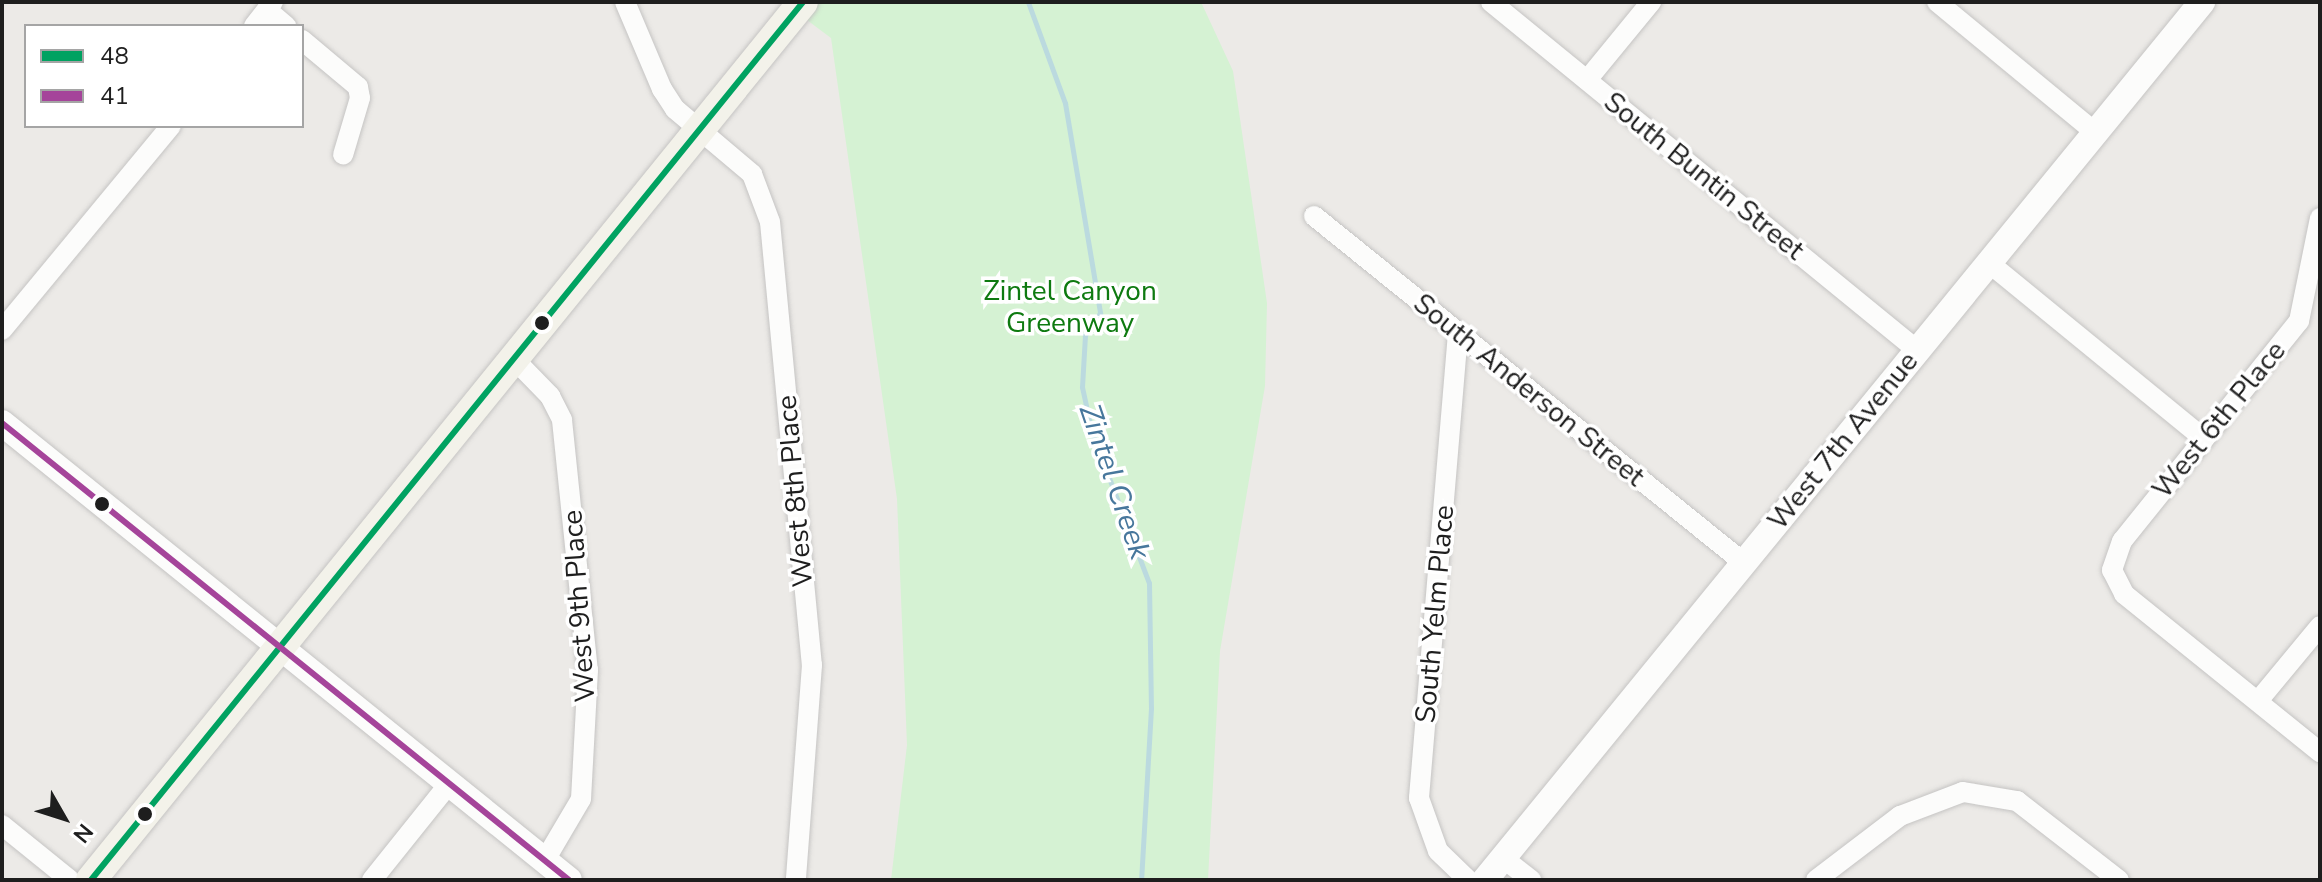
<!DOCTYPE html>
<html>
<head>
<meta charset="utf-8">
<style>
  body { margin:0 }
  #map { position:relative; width:2322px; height:882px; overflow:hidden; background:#eceae7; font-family:"Nunito Sans",sans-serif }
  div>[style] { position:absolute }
  .park>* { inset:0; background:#d5f2d3 }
  .stream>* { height:5px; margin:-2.5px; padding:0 2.5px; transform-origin:2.5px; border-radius:2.5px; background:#bbdadf }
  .roads { filter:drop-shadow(0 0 2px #c5c4c3) drop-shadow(0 0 2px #c5c4c3) }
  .minor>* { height:20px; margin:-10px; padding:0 10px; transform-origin:10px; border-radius:10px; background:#fcfcfb }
  .tertiary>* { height:26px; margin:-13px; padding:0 13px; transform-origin:13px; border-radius:13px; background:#fcfcfb }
  .secondary>* { height:30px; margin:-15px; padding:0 15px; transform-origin:15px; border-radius:15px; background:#f3f2ea }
  .bus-1>* { height:6px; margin:-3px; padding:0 3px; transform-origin:3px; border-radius:3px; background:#00a261 }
  .bus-2>* { height:6px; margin:-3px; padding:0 3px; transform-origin:3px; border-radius:3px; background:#a5449a }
  .dots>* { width:22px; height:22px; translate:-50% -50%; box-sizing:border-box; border:4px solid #fff; border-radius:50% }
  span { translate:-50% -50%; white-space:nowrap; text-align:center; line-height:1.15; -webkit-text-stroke:7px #fff; paint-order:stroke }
  .street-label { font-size:28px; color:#1e1e1e }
  .park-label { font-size:28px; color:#0e7a10 }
  .water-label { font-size:30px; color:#47779c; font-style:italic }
  .frame { position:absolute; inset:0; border:4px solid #1e1e1e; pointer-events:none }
  .legend { position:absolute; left:24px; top:24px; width:280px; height:104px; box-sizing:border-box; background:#fff; border:2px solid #a5a5a5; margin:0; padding:10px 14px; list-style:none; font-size:24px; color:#1e1e1e }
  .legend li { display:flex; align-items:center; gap:16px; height:40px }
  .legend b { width:40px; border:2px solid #a5a5a5 }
  .north { position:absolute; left:24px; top:778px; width:80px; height:80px; -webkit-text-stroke:6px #fff; paint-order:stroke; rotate:129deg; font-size:22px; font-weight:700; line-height:32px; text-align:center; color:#1e1e1e }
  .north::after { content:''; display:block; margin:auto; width:28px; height:36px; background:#1e1e1e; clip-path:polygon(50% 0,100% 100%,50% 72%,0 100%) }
</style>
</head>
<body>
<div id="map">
  <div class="park">
    <div style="clip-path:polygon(783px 2px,1201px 2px,1233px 71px,1267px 303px,1265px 386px,1220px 651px,1208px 880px,891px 880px,907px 745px,897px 499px,831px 38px)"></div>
  </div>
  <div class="stream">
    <div style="left:1028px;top:2px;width:108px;rotate:69.9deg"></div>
    <div style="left:1065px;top:103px;width:213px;rotate:80.5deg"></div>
    <div style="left:1100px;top:313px;width:27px;rotate:124deg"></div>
    <div style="left:1085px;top:335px;width:52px;rotate:93.3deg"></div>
    <div style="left:1082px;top:387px;width:47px;rotate:77.7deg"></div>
    <div style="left:1092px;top:433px;width:160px;rotate:69.2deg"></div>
    <div style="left:1149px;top:583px;width:125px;rotate:89.1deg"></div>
    <div style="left:1151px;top:708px;width:172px;rotate:93.3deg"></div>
  </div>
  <div class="roads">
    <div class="minor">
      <div style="left:625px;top:2px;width:95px;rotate:67deg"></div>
      <div style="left:662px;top:89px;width:24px;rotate:57deg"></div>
      <div style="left:675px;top:109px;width:101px;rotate:40.2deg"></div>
      <div style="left:752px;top:174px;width:51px;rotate:69.4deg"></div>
      <div style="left:770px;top:222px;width:445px;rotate:84.6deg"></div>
      <div style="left:812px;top:665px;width:216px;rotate:94.3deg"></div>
      <div style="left:1491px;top:2px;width:550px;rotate:39.25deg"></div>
      <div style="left:1937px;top:2px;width:206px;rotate:39.5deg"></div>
      <div style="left:267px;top:10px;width:25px;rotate:40deg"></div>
      <div style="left:254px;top:26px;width:31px;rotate:-52deg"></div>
      <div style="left:302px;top:40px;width:73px;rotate:40deg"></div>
      <div style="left:358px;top:87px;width:11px;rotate:80deg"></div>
      <div style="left:360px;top:98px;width:59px;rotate:106.6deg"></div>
      <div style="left:1587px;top:80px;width:101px;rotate:-50.6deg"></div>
      <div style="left:1314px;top:216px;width:553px;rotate:38.9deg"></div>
      <div style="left:2320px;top:218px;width:105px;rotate:101.5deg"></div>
      <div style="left:2299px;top:321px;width:282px;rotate:128.8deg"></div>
      <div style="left:2122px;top:541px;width:31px;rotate:109deg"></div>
      <div style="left:2112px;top:570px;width:27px;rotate:63deg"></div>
      <div style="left:2124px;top:594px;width:252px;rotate:38.9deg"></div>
      <div style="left:1988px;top:262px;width:279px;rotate:39.3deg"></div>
      <div style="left:2px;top:330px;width:265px;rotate:-50.4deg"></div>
      <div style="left:1458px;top:333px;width:467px;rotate:94.8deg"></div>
      <div style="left:1419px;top:798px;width:56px;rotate:70.3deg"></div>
      <div style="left:1438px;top:851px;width:42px;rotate:44deg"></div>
      <div style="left:514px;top:359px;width:52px;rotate:45.8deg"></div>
      <div style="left:550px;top:396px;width:27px;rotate:63deg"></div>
      <div style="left:562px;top:420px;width:251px;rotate:84.1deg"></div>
      <div style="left:588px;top:670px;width:129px;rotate:93.1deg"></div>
      <div style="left:581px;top:799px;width:71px;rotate:120.5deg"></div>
      <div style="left:2258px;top:701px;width:97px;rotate:-50.4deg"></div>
      <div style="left:2px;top:825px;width:87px;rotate:39deg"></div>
      <div style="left:1503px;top:858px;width:36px;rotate:38deg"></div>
      <div style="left:372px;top:880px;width:123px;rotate:-51.3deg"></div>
      <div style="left:1816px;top:880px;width:106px;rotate:-37.3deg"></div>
      <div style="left:1900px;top:816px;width:67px;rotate:-20.9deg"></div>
      <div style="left:1963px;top:792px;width:55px;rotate:9.5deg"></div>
      <div style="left:2017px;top:801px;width:129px;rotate:37.8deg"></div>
    </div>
    <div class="tertiary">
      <div style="left:2px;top:423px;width:728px;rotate:38.87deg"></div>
      <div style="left:1485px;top:880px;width:1134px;rotate:-50.76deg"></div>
    </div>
    <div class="secondary">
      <div style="left:91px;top:880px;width:1130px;rotate:-50.96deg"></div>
    </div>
  </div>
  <div class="bus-1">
    <div style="left:91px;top:880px;width:1130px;rotate:-50.96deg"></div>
  </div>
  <div class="bus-2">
    <div style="left:2px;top:423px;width:728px;rotate:38.87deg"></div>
  </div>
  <div class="dots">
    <div style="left:542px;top:323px;background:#1e1e1e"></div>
    <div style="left:102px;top:504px;background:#1e1e1e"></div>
    <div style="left:145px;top:814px;background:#1e1e1e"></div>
  </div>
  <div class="street-label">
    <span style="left:1704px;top:176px;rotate:39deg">South Buntin Street</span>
    <span style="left:1529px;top:390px;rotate:39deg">South Anderson Street</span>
    <span style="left:2219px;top:420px;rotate:-51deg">West 6th Place</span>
    <span style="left:1843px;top:441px;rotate:-51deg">West 7th Avenue</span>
    <span style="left:795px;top:491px;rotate:-95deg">West 8th Place</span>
    <span style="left:579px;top:606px;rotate:-94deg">West 9th Place</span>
    <span style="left:1435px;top:614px;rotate:-85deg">South Yelm Place</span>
  </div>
  <div class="park-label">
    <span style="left:1070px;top:307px">Zintel Canyon<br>Greenway</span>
  </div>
  <div class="water-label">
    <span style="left:1114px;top:482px;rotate:71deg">Zintel Creek</span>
  </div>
  <div class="frame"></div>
  <ul class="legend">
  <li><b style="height:10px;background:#00a261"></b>48</li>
  <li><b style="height:10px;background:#a5449a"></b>41</li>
  </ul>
  <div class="north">N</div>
</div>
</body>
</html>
